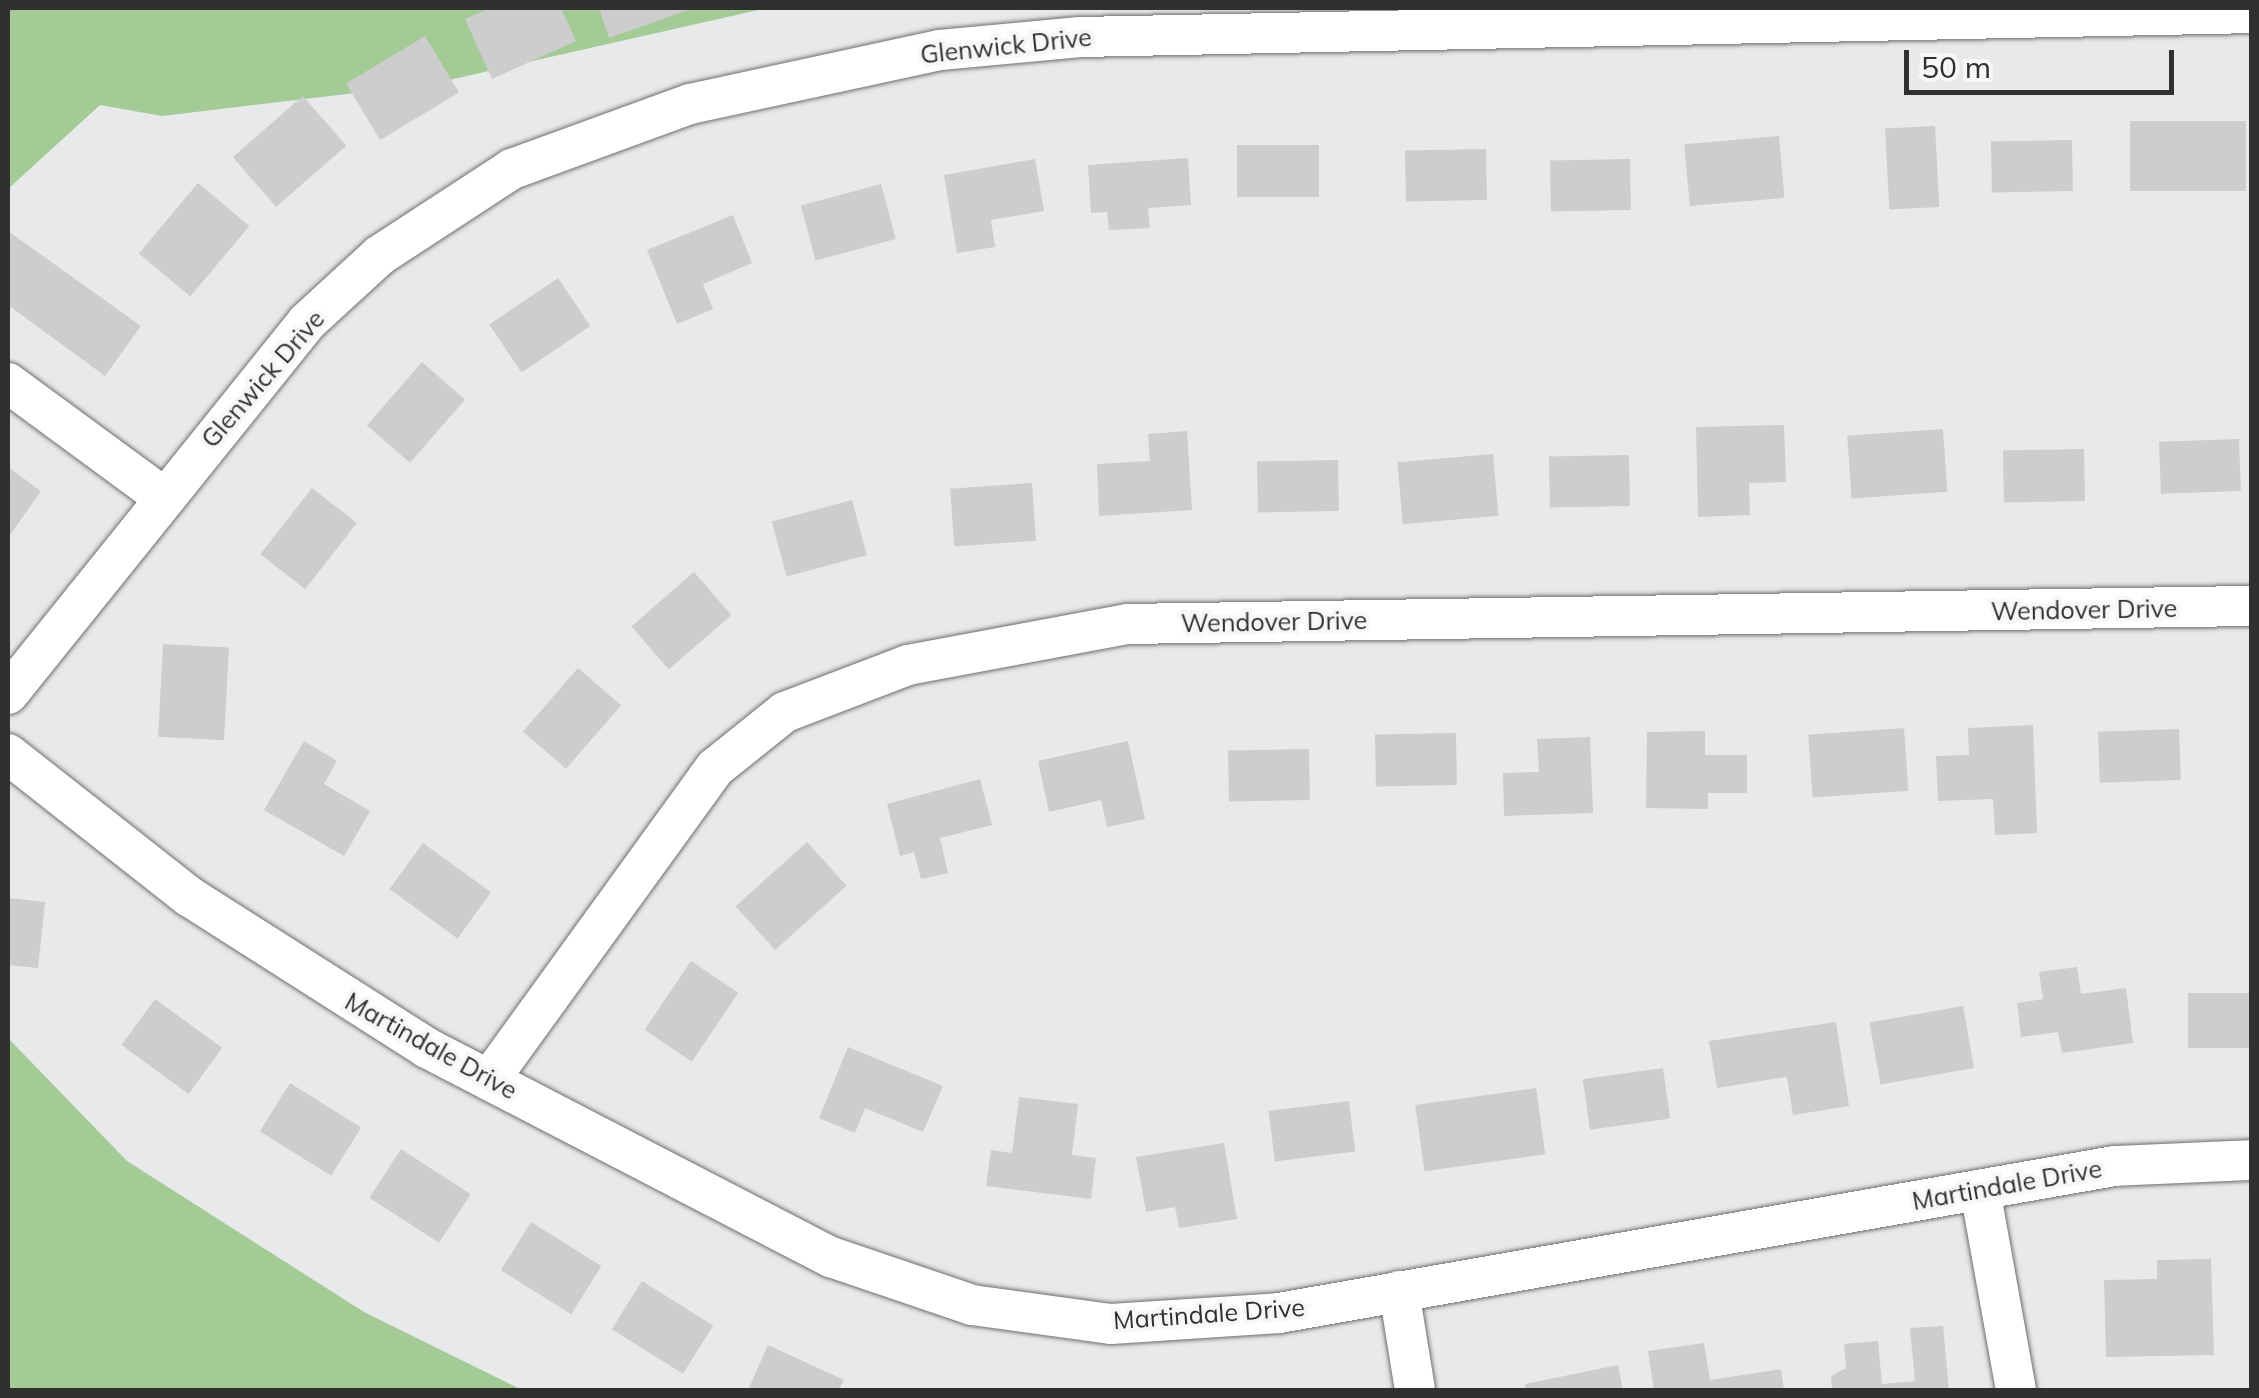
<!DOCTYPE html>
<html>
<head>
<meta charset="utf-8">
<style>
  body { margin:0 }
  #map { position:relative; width:2259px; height:1398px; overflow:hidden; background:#e8e9ea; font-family:Mulish,sans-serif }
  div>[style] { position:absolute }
  .green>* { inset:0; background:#a4ca96 }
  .building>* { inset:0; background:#cdcdce; transform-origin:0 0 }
  .roads { filter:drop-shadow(0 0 2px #6e6f70) drop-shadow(0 0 2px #6e6f70) }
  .minor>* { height:40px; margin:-20px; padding:0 20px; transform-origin:20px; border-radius:20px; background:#fff }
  span { translate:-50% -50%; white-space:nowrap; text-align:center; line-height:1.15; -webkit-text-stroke:8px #f6f7f8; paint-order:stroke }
  .street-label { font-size:25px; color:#2f3030 }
  .frame { position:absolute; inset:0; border:10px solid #2f3030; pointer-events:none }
  .scale { position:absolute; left:1904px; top:50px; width:270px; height:45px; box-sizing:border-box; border:5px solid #2f3030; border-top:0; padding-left:12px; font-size:30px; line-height:35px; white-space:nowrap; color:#2f3030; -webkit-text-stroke:8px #f6f7f8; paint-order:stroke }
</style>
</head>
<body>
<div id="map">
  <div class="green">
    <div style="clip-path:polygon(8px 8px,767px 8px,431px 84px,162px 116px,100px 105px,8px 189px)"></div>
    <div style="clip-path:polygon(8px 1038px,127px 1161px,364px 1312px,522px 1390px,8px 1390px)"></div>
  </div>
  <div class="building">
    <div style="clip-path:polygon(490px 8px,561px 8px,576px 41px,492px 79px,465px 19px)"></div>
    <div style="clip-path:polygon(599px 8px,694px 8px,609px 38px)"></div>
    <div style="left:425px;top:36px;width:66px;height:92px;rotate:59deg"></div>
    <div style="left:303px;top:96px;width:66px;height:93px;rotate:49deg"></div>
    <div style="left:2130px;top:121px;width:116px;height:70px"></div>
    <div style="left:1935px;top:126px;width:81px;height:50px;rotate:87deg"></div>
    <div style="left:1779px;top:136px;width:62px;height:95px;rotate:85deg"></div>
    <div style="left:2072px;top:140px;width:51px;height:81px;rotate:89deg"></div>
    <div style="left:1319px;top:145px;width:52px;height:82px;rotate:90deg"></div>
    <div style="left:1486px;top:149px;width:51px;height:81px;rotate:89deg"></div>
    <div style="clip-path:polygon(1188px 158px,1191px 205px,1148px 208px,1150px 228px,1109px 230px,1107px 212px,1091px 213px,1088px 165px)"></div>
    <div style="clip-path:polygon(1035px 159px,1044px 211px,991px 220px,995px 247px,957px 253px,944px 175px)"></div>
    <div style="left:1630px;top:159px;width:51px;height:80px;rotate:89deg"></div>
    <div style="left:198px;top:183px;width:67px;height:92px;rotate:40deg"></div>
    <div style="left:881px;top:184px;width:57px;height:83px;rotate:75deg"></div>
    <div style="clip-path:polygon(733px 215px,752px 263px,703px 284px,713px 309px,677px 324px,647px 250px)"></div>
    <div style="clip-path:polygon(8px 231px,141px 326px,105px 376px,8px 305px)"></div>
    <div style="left:558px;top:278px;width:58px;height:83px;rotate:56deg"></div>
    <div style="left:422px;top:362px;width:57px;height:84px;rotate:41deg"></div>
    <div style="clip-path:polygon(1784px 425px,1786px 482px,1749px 483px,1750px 515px,1698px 517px,1696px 427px)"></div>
    <div style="left:1943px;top:429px;width:63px;height:96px;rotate:86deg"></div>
    <div style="clip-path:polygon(1187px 431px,1192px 510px,1099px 516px,1097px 464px,1150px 461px,1148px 434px)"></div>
    <div style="left:2239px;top:439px;width:52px;height:80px;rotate:88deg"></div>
    <div style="left:2084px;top:449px;width:52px;height:81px;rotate:89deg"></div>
    <div style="left:1493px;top:454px;width:62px;height:96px;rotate:85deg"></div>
    <div style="left:1629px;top:455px;width:51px;height:80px;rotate:89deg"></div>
    <div style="left:1338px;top:460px;width:51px;height:81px;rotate:89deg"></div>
    <div style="clip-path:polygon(8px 467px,41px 491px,8px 538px)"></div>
    <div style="left:1032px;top:483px;width:58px;height:82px;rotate:86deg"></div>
    <div style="left:312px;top:488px;width:57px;height:84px;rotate:38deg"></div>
    <div style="left:852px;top:500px;width:57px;height:83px;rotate:75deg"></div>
    <div style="left:694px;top:572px;width:57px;height:83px;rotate:49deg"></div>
    <div style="left:163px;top:644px;width:66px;height:93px;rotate:3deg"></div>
    <div style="left:578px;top:668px;width:57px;height:84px;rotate:41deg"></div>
    <div style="clip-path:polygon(2033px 725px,2037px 833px,1995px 835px,1993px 799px,1938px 801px,1936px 756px,1969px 755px,1968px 728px)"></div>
    <div style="left:1904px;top:728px;width:63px;height:96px;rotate:86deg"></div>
    <div style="left:2179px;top:729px;width:51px;height:81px;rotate:88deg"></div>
    <div style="clip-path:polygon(1705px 731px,1705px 755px,1747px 755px,1747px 793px,1708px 793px,1708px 809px,1646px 808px,1647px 732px)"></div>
    <div style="left:1456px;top:733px;width:52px;height:81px;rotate:89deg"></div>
    <div style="clip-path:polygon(1590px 737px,1593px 813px,1504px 816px,1503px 773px,1539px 772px,1537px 739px)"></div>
    <div style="clip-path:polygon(304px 741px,337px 761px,324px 784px,370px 811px,344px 856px,264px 810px)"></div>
    <div style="clip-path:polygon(1128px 741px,1145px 819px,1107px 827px,1101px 800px,1049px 812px,1038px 761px)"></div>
    <div style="left:1309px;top:749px;width:51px;height:81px;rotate:89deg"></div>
    <div style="clip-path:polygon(980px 779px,992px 825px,940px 838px,948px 873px,921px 879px,914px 852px,900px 856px,887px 804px)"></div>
    <div style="left:807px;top:842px;width:59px;height:96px;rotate:48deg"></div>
    <div style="left:423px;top:843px;width:84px;height:57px;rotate:36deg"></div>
    <div style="clip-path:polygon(8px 898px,45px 902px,38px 968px,8px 965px)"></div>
    <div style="left:691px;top:961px;width:57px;height:83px;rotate:34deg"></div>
    <div style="clip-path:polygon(2077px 967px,2081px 994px,2126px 988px,2133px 1043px,2062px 1053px,2058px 1032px,2021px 1037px,2017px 1003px,2043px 999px,2039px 972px)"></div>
    <div style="left:2252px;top:993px;width:55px;height:64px;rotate:90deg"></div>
    <div style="left:155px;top:999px;width:83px;height:57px;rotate:36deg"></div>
    <div style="left:1963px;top:1006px;width:63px;height:95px;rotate:80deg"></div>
    <div style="clip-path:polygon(1836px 1022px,1849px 1106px,1793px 1115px,1787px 1077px,1717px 1088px,1709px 1041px)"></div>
    <div style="clip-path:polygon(848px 1047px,943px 1086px,923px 1132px,865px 1108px,855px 1133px,819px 1118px)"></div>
    <div style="left:1663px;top:1068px;width:51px;height:81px;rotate:82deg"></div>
    <div style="left:290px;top:1083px;width:84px;height:57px;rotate:32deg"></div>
    <div style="left:1536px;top:1088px;width:67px;height:122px;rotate:82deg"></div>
    <div style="clip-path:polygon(1019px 1097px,1078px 1104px,1072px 1155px,1096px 1158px,1091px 1199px,986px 1186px,991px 1150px,1012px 1153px)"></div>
    <div style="left:1349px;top:1101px;width:51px;height:81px;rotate:83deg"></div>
    <div style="clip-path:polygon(1224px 1143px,1237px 1219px,1179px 1228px,1175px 1207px,1146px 1212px,1136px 1157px)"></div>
    <div style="left:401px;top:1149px;width:83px;height:58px;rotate:33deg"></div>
    <div style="left:531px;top:1222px;width:83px;height:57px;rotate:32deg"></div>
    <div style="clip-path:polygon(2211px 1259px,2214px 1355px,2106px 1357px,2104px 1280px,2157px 1279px,2157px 1260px)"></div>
    <div style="left:642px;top:1281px;width:84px;height:57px;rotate:32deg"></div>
    <div style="clip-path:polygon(1943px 1326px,1949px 1390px,1832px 1390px,1831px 1376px,1846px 1368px,1844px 1344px,1878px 1341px,1882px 1384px,1915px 1381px,1910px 1328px)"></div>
    <div style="clip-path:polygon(1704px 1343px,1710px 1380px,1781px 1369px,1784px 1390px,1654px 1390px,1648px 1351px)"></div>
    <div style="clip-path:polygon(768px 1345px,844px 1380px,839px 1390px,748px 1390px)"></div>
    <div style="clip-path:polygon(1618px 1365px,1623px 1390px,1526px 1390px,1525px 1384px)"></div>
  </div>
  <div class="roads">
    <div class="minor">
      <div style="left:8px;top:383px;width:192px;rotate:36.3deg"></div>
      <div style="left:8px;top:694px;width:477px;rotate:-51.2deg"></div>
      <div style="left:307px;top:322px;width:99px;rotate:-42.5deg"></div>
      <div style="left:380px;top:255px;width:158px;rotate:-33.1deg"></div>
      <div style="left:512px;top:169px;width:189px;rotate:-20.1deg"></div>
      <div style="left:690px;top:104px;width:256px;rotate:-12.2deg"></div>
      <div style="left:940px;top:50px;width:141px;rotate:-5.3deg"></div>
      <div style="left:1080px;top:37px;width:1172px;rotate:-1.17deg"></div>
      <div style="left:8px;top:754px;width:231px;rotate:38.2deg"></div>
      <div style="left:190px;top:897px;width:281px;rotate:32.5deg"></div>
      <div style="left:427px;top:1048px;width:455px;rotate:27.4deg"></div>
      <div style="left:831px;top:1257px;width:149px;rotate:18.8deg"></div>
      <div style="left:972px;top:1305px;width:140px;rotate:7.8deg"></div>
      <div style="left:1111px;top:1324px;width:168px;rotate:-3.7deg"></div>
      <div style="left:1279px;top:1313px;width:848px;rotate:-9.98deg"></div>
      <div style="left:2114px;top:1166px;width:138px;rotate:-2.5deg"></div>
      <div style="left:489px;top:1080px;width:385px;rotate:-54.1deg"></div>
      <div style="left:715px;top:768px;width:90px;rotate:-38.7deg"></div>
      <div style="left:785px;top:712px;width:132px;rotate:-20.9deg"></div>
      <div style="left:908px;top:665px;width:223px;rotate:-10.6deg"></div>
      <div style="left:1127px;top:624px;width:1125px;rotate:-0.92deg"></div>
      <div style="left:1980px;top:1190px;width:203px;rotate:79.8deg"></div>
      <div style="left:1399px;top:1291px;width:100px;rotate:80.8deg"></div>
    </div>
  </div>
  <div class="street-label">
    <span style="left:1006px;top:46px;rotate:-6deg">Glenwick Drive</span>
    <span style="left:263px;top:379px;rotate:-49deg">Glenwick Drive</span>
    <span style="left:2084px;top:610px;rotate:-1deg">Wendover Drive</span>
    <span style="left:1274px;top:622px;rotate:-1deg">Wendover Drive</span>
    <span style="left:431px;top:1046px;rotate:29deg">Martindale Drive</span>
    <span style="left:2007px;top:1185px;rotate:-10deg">Martindale Drive</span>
    <span style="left:1209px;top:1314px;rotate:-4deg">Martindale Drive</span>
  </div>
  <div class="frame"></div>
  <div class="scale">50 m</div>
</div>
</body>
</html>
